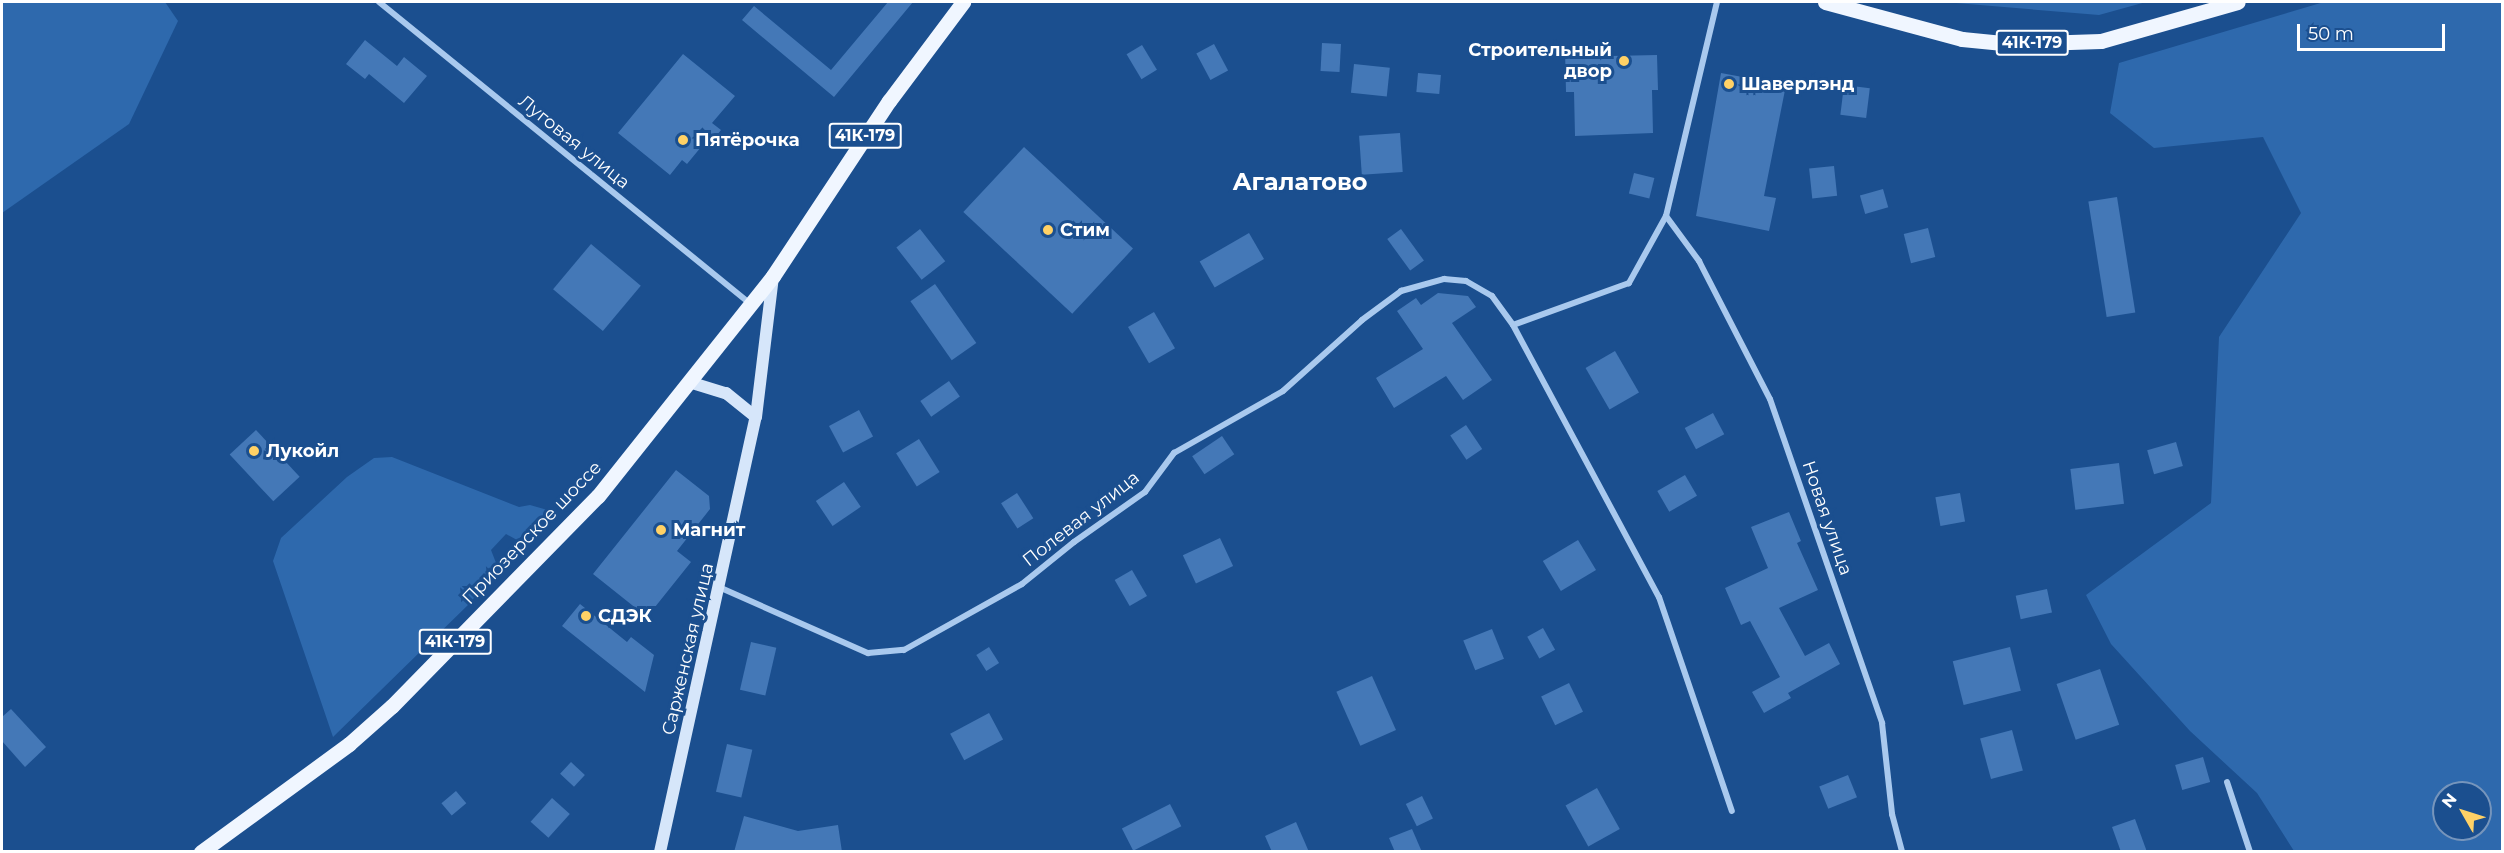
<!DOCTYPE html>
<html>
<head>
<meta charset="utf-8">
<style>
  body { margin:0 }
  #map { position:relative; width:2504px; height:853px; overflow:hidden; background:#1b4f8f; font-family:Montserrat,sans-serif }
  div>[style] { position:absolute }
  .green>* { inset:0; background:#2e69ad }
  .building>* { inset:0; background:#4478b7; transform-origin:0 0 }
  .minor>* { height:6px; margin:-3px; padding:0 3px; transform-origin:3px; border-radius:3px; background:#a9c9ee }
  .secondary>* { height:12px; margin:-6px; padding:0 6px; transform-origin:6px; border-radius:6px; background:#d6e6fa }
  .primary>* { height:15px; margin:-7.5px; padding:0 7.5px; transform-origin:7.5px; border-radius:7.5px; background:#f0f6ff }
  .dots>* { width:16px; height:16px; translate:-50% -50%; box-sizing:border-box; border:3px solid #1b4f8f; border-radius:50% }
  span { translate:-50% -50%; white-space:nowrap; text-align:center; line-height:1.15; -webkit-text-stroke:6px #1b4f8f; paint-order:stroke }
  .shield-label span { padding:2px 4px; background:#1b4f8f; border:2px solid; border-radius:4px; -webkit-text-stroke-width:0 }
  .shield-label { font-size:16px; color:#fff; font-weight:700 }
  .poi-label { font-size:18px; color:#fff; font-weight:700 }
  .right { translate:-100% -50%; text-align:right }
  .left { translate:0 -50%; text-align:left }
  .street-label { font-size:18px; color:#fff }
  .district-label { font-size:24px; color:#fff; font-weight:700 }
  .frame { position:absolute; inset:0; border:3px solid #fff; pointer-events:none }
  .north { position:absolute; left:2432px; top:781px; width:60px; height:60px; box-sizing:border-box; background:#1b4f8f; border:2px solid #7695bc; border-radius:50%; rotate:309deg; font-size:16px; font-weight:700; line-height:24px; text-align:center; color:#fff }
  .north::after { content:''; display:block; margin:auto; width:21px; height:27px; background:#ffd166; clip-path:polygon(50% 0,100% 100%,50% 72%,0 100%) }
  .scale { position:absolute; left:2297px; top:24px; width:148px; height:27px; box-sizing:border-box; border:3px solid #fff; border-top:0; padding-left:8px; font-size:18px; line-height:21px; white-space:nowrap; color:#fff; -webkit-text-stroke:4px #1b4f8f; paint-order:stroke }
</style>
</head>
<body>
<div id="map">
  <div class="green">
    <div style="clip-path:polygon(2px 2px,165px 2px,178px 21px,129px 124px,2px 213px)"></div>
    <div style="clip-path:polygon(1944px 2px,2146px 2px,2099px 15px)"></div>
    <div style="clip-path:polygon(evenodd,2324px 2px,2502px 2px,2502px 851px,2294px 851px,2257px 793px,2190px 731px,2111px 644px,2086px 595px,2211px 503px,2219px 337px,2301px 213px,2263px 137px,2154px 148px,2110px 113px,2119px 63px,2324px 2px,2444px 793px,2480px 793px,2480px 829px,2444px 829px,2444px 793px)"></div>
    <div style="clip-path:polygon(392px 457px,519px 507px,530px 505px,551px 511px,517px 540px,506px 534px,491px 550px,498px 568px,469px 604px,333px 737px,273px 561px,281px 538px,347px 477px,374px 458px)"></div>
  </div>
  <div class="building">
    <div style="clip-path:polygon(888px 2px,913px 2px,834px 97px,742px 20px,754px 6px,831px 70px)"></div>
    <div style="clip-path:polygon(365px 40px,397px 66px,404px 57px,427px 76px,404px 103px,369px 74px,365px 79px,346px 64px)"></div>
    <div style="left:1322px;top:43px;width:19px;height:28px;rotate:3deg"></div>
    <div style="left:1214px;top:44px;width:30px;height:20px;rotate:62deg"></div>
    <div style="left:1142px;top:45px;width:29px;height:18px;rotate:59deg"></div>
    <div style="clip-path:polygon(1611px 49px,1611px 56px,1657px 55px,1658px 90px,1652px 90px,1653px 133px,1575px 136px,1574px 92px,1566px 92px,1565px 50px)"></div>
    <div style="clip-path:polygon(683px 54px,735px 96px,712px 123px,721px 130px,710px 144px,706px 141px,687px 164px,682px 160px,670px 175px,618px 133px)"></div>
    <div style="left:1354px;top:64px;width:36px;height:29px;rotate:6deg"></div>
    <div style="left:1418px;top:73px;width:23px;height:19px;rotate:5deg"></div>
    <div style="clip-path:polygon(1721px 73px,1786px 85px,1764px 196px,1776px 198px,1769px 231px,1696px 216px)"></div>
    <div style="left:1844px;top:85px;width:26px;height:30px;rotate:7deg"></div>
    <div style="left:1400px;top:133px;width:39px;height:41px;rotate:86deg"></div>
    <div style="left:1024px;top:147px;width:149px;height:89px;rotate:43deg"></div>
    <div style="left:1834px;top:166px;width:30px;height:25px;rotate:84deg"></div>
    <div style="left:1634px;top:173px;width:21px;height:21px;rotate:14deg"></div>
    <div style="left:1883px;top:189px;width:19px;height:24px;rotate:74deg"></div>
    <div style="left:2117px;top:197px;width:117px;height:29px;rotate:81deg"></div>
    <div style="left:1928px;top:228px;width:30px;height:25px;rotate:76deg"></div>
    <div style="left:920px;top:229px;width:41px;height:30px;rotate:52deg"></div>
    <div style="left:1401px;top:229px;width:39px;height:17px;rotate:54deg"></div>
    <div style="left:1249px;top:233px;width:30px;height:57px;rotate:60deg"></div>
    <div style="left:591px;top:244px;width:65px;height:59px;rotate:40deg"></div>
    <div style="left:935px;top:284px;width:72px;height:30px;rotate:55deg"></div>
    <div style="clip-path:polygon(1438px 293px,1468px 296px,1476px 307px,1452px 323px,1492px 380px,1463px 400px,1446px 376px,1394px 408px,1376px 378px,1423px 349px,1397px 311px,1416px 298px,1421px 305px)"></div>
    <div style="left:1154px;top:312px;width:42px;height:30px;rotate:60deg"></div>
    <div style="left:1615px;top:351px;width:48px;height:34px;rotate:60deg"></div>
    <div style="left:949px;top:381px;width:19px;height:35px;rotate:55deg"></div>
    <div style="left:859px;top:410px;width:30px;height:34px;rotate:62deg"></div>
    <div style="left:1713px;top:413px;width:24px;height:32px;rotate:62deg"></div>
    <div style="left:1466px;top:425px;width:29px;height:19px;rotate:56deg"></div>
    <div style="left:256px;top:430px;width:64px;height:36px;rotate:47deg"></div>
    <div style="left:1222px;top:436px;width:22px;height:36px;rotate:56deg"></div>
    <div style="left:919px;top:439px;width:39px;height:27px;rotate:58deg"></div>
    <div style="left:2176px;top:442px;width:25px;height:30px;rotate:74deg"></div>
    <div style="left:2119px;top:463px;width:41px;height:49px;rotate:83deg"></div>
    <div style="clip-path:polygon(676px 470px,709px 496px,710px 509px,677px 551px,691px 562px,647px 617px,593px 574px)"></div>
    <div style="left:1685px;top:475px;width:24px;height:32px;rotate:60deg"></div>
    <div style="left:844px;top:482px;width:30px;height:34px;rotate:56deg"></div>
    <div style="left:1017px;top:493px;width:30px;height:19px;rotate:57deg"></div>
    <div style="left:1960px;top:493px;width:29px;height:25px;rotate:80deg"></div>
    <div style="clip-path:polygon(1789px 512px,1801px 541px,1797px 543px,1818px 590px,1779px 608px,1805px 656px,1829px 643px,1840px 664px,1788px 693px,1791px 698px,1764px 713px,1752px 692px,1780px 677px,1750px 621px,1741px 625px,1725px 588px,1768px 568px,1751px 527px)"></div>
    <div style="left:1220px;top:538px;width:31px;height:41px;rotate:65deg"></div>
    <div style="left:1578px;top:540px;width:35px;height:41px;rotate:59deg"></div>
    <div style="left:1132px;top:570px;width:30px;height:20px;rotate:60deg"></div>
    <div style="left:2047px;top:589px;width:24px;height:32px;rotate:78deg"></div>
    <div style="clip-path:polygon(580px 604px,627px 642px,631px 637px,654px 655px,645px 692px,562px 626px)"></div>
    <div style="left:1543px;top:628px;width:25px;height:18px;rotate:61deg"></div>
    <div style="left:1492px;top:629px;width:32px;height:31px;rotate:68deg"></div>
    <div style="left:751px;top:642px;width:26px;height:49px;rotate:13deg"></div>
    <div style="left:989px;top:647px;width:19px;height:15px;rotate:58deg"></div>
    <div style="left:2010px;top:647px;width:45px;height:59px;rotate:76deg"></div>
    <div style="left:2100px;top:669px;width:59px;height:46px;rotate:71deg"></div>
    <div style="left:1372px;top:676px;width:59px;height:39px;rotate:66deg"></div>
    <div style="left:1569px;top:683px;width:32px;height:31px;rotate:64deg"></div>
    <div style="clip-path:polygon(11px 709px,46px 747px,25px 767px,2px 741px,2px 717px)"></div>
    <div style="left:989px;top:713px;width:30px;height:44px;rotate:62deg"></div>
    <div style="left:2012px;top:730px;width:42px;height:33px;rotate:75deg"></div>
    <div style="left:727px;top:744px;width:26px;height:49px;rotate:13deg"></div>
    <div style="left:2203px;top:757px;width:26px;height:29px;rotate:74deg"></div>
    <div style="left:571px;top:762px;width:19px;height:16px;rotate:43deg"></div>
    <div style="left:1848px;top:775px;width:24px;height:31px;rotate:68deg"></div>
    <div style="left:1597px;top:788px;width:47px;height:36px;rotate:61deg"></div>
    <div style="left:456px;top:791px;width:16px;height:19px;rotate:50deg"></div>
    <div style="left:1422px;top:796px;width:25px;height:18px;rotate:64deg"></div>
    <div style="left:552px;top:798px;width:24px;height:32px;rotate:42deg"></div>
    <div style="left:1170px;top:804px;width:25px;height:54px;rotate:63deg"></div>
    <div style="clip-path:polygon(744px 816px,798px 831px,838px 825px,842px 852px,734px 852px)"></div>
    <div style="clip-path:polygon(2135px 819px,2147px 852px,2121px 852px,2112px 827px)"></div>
    <div style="clip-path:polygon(1296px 822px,1309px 852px,1272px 852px,1265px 836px)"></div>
    <div style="clip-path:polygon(1412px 829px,1422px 852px,1395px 852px,1389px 838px)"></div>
  </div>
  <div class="minor">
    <div style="left:379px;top:2px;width:478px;rotate:39.1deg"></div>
    <div style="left:1717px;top:2px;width:220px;rotate:103.4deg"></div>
    <div style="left:1666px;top:216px;width:77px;rotate:118.9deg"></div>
    <div style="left:1629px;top:283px;width:123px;rotate:160.1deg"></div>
    <div style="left:1513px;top:325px;width:309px;rotate:61.8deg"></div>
    <div style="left:1659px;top:597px;width:226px;rotate:71.2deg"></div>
    <div style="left:1666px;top:216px;width:56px;rotate:53.7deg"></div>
    <div style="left:1699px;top:261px;width:155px;rotate:62.8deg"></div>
    <div style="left:1770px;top:399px;width:343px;rotate:70.9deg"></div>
    <div style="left:1882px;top:723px;width:92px;rotate:83.7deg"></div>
    <div style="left:1892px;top:814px;width:39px;rotate:75deg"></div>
    <div style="left:721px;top:588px;width:161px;rotate:23.9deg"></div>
    <div style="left:868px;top:653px;width:36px;rotate:-5deg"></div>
    <div style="left:904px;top:650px;width:135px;rotate:-29.2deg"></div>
    <div style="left:1022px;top:584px;width:67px;rotate:-38.9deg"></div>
    <div style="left:1074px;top:542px;width:87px;rotate:-35.2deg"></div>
    <div style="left:1145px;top:492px;width:49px;rotate:-53.4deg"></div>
    <div style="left:1174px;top:453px;width:125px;rotate:-29.6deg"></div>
    <div style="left:1283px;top:391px;width:106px;rotate:-41.9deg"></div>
    <div style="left:1362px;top:320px;width:49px;rotate:-36.6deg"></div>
    <div style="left:1401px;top:291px;width:45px;rotate:-15.6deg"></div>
    <div style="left:1444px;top:279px;width:22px;rotate:5deg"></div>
    <div style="left:1466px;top:281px;width:30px;rotate:30deg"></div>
    <div style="left:1492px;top:296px;width:36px;rotate:54deg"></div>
    <div style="left:2227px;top:782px;width:74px;rotate:71.8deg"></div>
  </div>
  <div class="secondary">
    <div style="left:689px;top:382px;width:39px;rotate:17deg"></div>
    <div style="left:726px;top:393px;width:38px;rotate:39deg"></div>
    <div style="left:660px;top:852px;width:445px;rotate:-77.6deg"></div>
    <div style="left:756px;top:417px;width:142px;rotate:-83.1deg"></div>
  </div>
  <div class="primary">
    <div style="left:1825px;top:2px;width:142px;rotate:15.1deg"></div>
    <div style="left:1962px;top:39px;width:51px;rotate:5.6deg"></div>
    <div style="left:2013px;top:44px;width:88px;rotate:-2deg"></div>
    <div style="left:2101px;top:41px;width:142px;rotate:-15.9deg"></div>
    <div style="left:201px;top:852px;width:183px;rotate:-36.1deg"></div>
    <div style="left:349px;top:744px;width:57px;rotate:-41.5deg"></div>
    <div style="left:392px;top:706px;width:294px;rotate:-45.6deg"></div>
    <div style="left:598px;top:496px;width:281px;rotate:-51.5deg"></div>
    <div style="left:773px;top:276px;width:210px;rotate:-56.5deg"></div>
    <div style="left:889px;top:101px;width:124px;rotate:-53.2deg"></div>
  </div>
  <div class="dots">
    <div style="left:1624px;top:61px;background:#ffd166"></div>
    <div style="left:1729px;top:84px;background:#ffd166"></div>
    <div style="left:683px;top:140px;background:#ffd166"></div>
    <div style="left:1048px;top:230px;background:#ffd166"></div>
    <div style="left:254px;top:451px;background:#ffd166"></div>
    <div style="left:661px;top:530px;background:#ffd166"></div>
    <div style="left:586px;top:616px;background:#ffd166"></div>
  </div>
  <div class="shield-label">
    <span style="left:2032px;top:43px">41К-179</span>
    <span style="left:865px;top:136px">41К-179</span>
    <span style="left:455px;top:642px">41К-179</span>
  </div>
  <div class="poi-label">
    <span class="right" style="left:1612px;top:61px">Строительный<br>двор</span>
    <span class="left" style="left:1741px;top:84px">Шаверлэнд</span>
    <span class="left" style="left:695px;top:140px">Пятёрочка</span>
    <span class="left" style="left:1060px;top:230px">Стим</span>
    <span class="left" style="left:266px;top:451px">Лукойл</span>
    <span class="left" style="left:673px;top:530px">Магнит</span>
    <span class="left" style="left:598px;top:616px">СДЭК</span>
  </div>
  <div class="street-label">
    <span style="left:574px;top:142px;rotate:39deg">Луговая улица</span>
    <span style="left:1827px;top:518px;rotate:71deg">Новая улица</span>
    <span style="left:1081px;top:519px;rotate:-38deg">Полевая улица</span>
    <span style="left:532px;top:533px;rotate:-46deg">Приозерское шоссе</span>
    <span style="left:688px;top:649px;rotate:-77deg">Сарженская улица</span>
  </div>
  <div class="district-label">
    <span style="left:1300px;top:182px">Агалатово</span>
  </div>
  <div class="frame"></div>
  <div class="north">N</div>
  <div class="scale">50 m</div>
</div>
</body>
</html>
